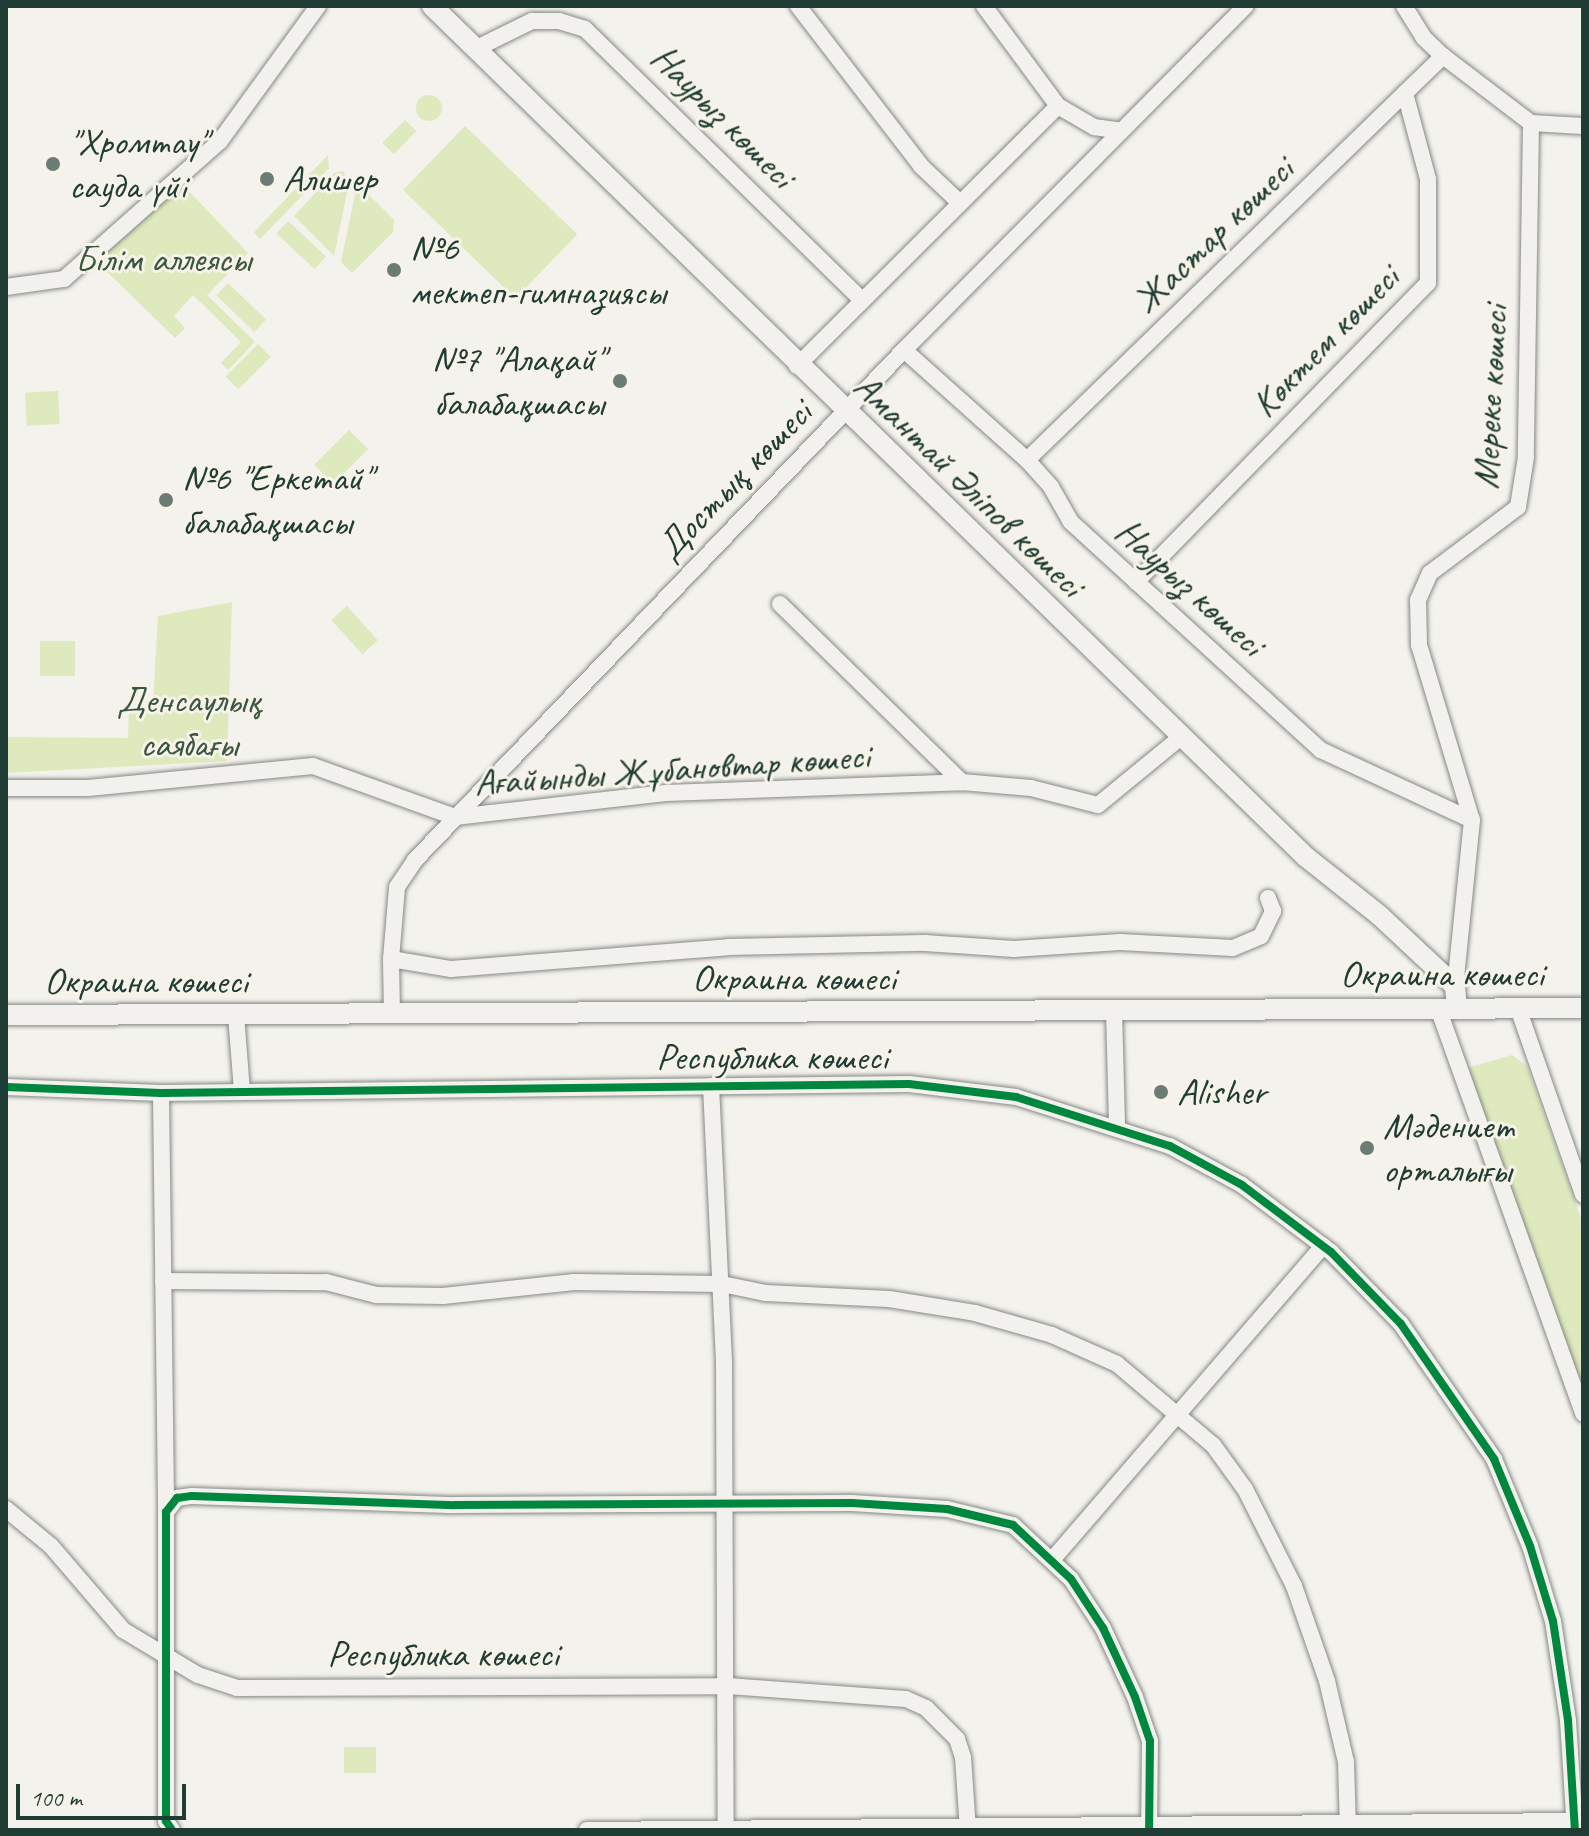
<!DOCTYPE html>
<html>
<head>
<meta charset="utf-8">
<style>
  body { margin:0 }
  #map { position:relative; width:1589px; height:1836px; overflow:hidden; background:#f4f2ec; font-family:Caveat,sans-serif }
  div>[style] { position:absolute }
  .green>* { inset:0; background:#dee9bd; transform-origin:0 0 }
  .round { border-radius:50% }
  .roads { filter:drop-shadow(0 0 2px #848985) drop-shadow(0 0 2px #848985) }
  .minor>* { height:16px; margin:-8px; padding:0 8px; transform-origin:8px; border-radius:8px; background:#f2f1ed }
  .major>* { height:20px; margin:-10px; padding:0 10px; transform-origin:10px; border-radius:10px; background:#f2f1ed }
  .cycleway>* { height:8px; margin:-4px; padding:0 4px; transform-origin:4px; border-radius:4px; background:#00873e }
  .dots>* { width:22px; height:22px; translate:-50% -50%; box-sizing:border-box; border:4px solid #f7f3e8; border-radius:50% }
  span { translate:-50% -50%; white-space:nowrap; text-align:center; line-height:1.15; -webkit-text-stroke:6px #f7f3e8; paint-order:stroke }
  .street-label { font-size:38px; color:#1f3d34 }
  .poi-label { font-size:38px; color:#1f3d34 }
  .left { translate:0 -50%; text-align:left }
  .right { translate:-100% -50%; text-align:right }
  .park-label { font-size:38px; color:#395643 }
  .frame { position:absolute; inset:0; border:8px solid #1f3d34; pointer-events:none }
  .scale { position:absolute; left:16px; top:1784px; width:170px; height:36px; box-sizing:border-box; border:4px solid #1f3d34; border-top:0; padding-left:10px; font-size:24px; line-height:28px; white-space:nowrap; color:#1f3d34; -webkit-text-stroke:6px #f7f3e8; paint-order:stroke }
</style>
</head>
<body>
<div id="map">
  <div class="green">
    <div class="round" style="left:416px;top:95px;width:26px;height:26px"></div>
    <div style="left:405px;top:120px;width:16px;height:32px;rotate:45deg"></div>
    <div style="left:465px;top:126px;width:156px;height:89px;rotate:44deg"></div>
    <div style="clip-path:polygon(328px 155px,329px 168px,260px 239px,254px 232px)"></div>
    <div style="clip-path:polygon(343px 171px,349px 183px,334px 256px,294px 216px,334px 173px)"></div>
    <div style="clip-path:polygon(182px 184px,248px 253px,207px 295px,255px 342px,228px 370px,221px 363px,241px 342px,193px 295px,174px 316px,185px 328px,175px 338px,97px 262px)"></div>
    <div style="clip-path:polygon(362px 188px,394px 220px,393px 232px,352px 273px,341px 262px,356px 190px)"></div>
    <div style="left:288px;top:221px;width:52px;height:17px;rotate:43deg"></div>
    <div style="left:228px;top:283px;width:53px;height:17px;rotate:44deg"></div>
    <div style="left:258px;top:344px;width:18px;height:46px;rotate:45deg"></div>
    <div style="left:58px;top:391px;width:33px;height:33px;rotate:87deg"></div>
    <div style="left:349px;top:430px;width:27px;height:49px;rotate:45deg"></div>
    <div style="clip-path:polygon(232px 602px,227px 761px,6px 773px,6px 737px,128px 738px,129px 708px,153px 705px,158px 616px)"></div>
    <div style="left:347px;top:606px;width:46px;height:21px;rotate:48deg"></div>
    <div style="left:40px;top:641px;width:35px;height:35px"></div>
    <div style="clip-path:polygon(1512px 1055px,1527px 1066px,1583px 1224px,1583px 1406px,1467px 1068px)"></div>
    <div style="left:376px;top:1747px;width:26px;height:32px;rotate:90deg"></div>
  </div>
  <div class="roads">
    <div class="minor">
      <div style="left:798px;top:6px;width:202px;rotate:52.4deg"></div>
      <div style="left:921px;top:166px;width:54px;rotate:43.5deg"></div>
      <div style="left:984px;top:6px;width:124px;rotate:53.5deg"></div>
      <div style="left:1058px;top:106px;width:42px;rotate:30.3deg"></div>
      <div style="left:1094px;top:127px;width:27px;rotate:8deg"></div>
      <div style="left:1404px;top:6px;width:36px;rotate:58deg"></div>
      <div style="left:1423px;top:37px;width:28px;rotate:44deg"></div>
      <div style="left:1443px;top:56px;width:111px;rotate:37.3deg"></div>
      <div style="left:1531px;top:123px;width:334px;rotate:90.9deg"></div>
      <div style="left:1526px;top:457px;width:51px;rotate:99.1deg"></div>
      <div style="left:1518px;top:507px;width:110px;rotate:143.1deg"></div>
      <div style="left:1430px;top:573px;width:30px;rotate:114deg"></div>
      <div style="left:1418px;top:600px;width:45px;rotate:88.7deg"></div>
      <div style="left:1419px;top:645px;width:183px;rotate:73.2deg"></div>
      <div style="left:1472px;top:820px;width:167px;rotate:95.8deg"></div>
      <div style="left:475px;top:49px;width:64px;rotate:-26.2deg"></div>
      <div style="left:532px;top:21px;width:27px"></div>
      <div style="left:559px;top:21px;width:27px;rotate:17deg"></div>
      <div style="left:585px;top:29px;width:388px;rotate:44.4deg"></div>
      <div style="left:1531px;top:123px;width:52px;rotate:3.3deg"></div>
      <div style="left:6px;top:287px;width:59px;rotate:-7.9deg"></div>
      <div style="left:64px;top:279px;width:208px;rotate:-41.5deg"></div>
      <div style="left:220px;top:141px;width:167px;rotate:-54deg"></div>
      <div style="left:904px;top:350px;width:165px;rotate:41.8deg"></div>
      <div style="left:1027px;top:460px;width:36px;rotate:48deg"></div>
      <div style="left:1051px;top:487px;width:40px;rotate:60.3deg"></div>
      <div style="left:1071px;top:522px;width:338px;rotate:42.4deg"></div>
      <div style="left:1321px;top:750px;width:166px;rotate:24.9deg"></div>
      <div style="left:797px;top:366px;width:368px;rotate:-44.9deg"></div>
      <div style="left:1027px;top:460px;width:580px;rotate:-44.16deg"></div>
      <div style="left:1136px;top:582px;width:418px;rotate:-45.7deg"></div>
      <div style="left:1428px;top:283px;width:104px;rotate:-90deg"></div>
      <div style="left:1428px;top:179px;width:89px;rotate:-105deg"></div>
      <div style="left:780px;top:604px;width:255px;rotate:44.4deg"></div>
      <div style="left:6px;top:788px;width:82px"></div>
      <div style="left:88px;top:788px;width:226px;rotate:-5.6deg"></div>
      <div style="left:313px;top:766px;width:151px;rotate:19.8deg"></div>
      <div style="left:455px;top:817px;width:212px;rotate:-6.5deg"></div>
      <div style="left:666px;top:793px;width:296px;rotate:-2.1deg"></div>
      <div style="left:962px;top:782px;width:69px;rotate:5deg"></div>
      <div style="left:1031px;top:788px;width:69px;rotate:14.2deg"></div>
      <div style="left:1098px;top:805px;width:107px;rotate:-39.3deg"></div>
      <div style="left:391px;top:959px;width:72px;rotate:-85.2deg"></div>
      <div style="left:397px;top:887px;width:32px;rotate:-56deg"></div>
      <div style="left:415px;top:860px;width:707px;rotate:-46.2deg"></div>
      <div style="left:904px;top:350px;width:485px;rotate:-45.2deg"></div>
      <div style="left:1438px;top:1008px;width:431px;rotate:70.3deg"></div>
      <div style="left:1518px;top:1008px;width:198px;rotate:70.8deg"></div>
      <div style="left:1114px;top:1010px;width:117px;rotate:88.5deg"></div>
      <div style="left:392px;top:1013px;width:54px;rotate:-91.1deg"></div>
      <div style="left:391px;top:959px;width:61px;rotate:9.5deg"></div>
      <div style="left:451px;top:969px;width:278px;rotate:-4.5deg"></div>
      <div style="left:728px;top:947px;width:197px;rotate:-1.2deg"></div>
      <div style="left:925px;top:943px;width:89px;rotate:3.9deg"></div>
      <div style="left:1014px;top:949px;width:106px;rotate:-3.8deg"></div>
      <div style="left:1120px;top:942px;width:113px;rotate:3deg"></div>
      <div style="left:1233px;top:948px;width:30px;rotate:-23deg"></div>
      <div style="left:1261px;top:936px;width:28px;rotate:-64deg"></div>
      <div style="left:1273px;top:911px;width:14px;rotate:-111deg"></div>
      <div style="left:236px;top:1015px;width:76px;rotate:85.5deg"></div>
      <div style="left:711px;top:1086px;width:276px;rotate:87.3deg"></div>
      <div style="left:724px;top:1362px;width:468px;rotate:89.8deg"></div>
      <div style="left:6px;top:1087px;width:155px;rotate:2.2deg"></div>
      <div style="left:161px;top:1093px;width:748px;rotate:-0.69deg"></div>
      <div style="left:909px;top:1084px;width:108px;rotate:6.9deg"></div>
      <div style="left:1016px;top:1097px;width:162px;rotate:17.7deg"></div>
      <div style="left:1170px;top:1146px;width:82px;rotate:28.4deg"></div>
      <div style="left:1242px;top:1185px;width:111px;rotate:37deg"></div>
      <div style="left:1331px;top:1252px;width:100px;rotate:45.8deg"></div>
      <div style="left:1401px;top:1324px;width:164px;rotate:55.4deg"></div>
      <div style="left:1494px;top:1459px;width:94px;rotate:67.5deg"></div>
      <div style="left:1530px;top:1546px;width:78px;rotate:73deg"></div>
      <div style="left:1553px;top:1621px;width:100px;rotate:81.4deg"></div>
      <div style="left:1568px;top:1720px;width:110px;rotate:86.4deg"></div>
      <div style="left:161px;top:1093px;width:419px;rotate:89.3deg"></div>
      <div style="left:163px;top:1281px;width:163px;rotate:0.4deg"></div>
      <div style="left:326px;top:1282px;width:52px;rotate:14.6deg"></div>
      <div style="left:376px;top:1295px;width:67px;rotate:0.9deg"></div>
      <div style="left:443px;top:1296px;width:132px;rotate:-6.1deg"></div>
      <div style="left:574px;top:1282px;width:148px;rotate:0.8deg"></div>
      <div style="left:722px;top:1284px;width:45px;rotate:11.6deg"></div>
      <div style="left:766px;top:1293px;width:123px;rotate:2.8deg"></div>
      <div style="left:889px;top:1299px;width:87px;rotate:9.2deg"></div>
      <div style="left:975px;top:1313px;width:80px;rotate:15.9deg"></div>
      <div style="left:1052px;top:1335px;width:71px;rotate:24deg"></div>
      <div style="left:1117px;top:1364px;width:126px;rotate:40.2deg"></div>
      <div style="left:1213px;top:1445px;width:54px;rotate:54deg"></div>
      <div style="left:1245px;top:1489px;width:109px;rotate:63.2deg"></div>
      <div style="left:1294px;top:1586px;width:101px;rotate:70.8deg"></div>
      <div style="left:1327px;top:1681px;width:83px;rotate:76.8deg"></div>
      <div style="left:1346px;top:1762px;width:68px;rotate:88.3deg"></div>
      <div style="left:6px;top:1509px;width:58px;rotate:39.4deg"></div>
      <div style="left:51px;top:1546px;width:111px;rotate:49.4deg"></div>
      <div style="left:123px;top:1630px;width:87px;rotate:31deg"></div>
      <div style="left:198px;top:1675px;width:41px;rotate:18.4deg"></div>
      <div style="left:237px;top:1688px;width:491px;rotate:-0.2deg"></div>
      <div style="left:728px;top:1686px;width:178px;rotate:4.2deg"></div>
      <div style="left:906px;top:1699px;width:22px;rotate:24deg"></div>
      <div style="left:926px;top:1708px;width:44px;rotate:45deg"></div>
      <div style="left:957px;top:1739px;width:19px;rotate:72deg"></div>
      <div style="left:963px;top:1757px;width:73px;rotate:86.1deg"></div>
      <div style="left:1052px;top:1560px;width:415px;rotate:-49.2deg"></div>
      <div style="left:172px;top:1830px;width:11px;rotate:-124deg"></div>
      <div style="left:166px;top:1821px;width:309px;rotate:-90deg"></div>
      <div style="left:166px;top:1512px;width:18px;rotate:-52deg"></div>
      <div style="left:177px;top:1498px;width:15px;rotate:-8deg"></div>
      <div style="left:192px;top:1496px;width:263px;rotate:2deg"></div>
      <div style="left:455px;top:1505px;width:397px;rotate:-0.3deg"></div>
      <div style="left:852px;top:1503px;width:95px;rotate:3.6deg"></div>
      <div style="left:947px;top:1509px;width:68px;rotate:13.6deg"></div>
      <div style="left:1013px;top:1525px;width:79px;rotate:43deg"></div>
      <div style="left:1071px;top:1579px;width:59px;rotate:56.9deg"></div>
      <div style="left:1103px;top:1628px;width:76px;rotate:65.1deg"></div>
      <div style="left:1135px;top:1697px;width:46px;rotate:71.2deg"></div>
      <div style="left:1150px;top:1741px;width:89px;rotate:90.6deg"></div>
      <div style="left:587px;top:1830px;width:988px;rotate:-0.52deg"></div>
    </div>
    <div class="major">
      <div style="left:432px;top:6px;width:1220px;rotate:44.24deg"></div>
      <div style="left:1306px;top:857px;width:93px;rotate:38.5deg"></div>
      <div style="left:1379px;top:915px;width:104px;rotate:43.1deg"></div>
      <div style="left:1455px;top:986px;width:22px;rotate:85deg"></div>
      <div style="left:6px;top:1015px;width:1577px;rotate:-0.25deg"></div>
    </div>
  </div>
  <div class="cycleway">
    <div style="left:6px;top:1087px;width:155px;rotate:2.2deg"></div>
    <div style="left:161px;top:1093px;width:748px;rotate:-0.69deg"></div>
    <div style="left:909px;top:1084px;width:108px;rotate:6.9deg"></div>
    <div style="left:1016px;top:1097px;width:162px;rotate:17.7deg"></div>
    <div style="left:1170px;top:1146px;width:82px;rotate:28.4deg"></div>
    <div style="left:1242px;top:1185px;width:111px;rotate:37deg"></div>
    <div style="left:1331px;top:1252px;width:100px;rotate:45.8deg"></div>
    <div style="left:1401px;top:1324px;width:164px;rotate:55.4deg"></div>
    <div style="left:1494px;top:1459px;width:94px;rotate:67.5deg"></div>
    <div style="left:1530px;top:1546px;width:78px;rotate:73deg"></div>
    <div style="left:1553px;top:1621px;width:100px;rotate:81.4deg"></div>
    <div style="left:1568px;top:1720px;width:110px;rotate:86.4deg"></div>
    <div style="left:172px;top:1830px;width:11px;rotate:-124deg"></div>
    <div style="left:166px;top:1821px;width:309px;rotate:-90deg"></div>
    <div style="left:166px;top:1512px;width:18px;rotate:-52deg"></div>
    <div style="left:177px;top:1498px;width:15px;rotate:-8deg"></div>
    <div style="left:192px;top:1496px;width:263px;rotate:2deg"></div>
    <div style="left:455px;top:1505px;width:397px;rotate:-0.3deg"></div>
    <div style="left:852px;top:1503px;width:95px;rotate:3.6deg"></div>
    <div style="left:947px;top:1509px;width:68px;rotate:13.6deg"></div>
    <div style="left:1013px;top:1525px;width:79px;rotate:43deg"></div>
    <div style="left:1071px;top:1579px;width:59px;rotate:56.9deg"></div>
    <div style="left:1103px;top:1628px;width:76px;rotate:65.1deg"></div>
    <div style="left:1135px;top:1697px;width:46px;rotate:71.2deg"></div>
    <div style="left:1150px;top:1741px;width:89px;rotate:90.6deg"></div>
  </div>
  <div class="dots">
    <div style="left:53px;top:164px;background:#6a7c74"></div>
    <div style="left:267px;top:179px;background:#6a7c74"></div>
    <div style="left:394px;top:270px;background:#6a7c74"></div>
    <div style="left:620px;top:381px;background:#6a7c74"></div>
    <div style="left:166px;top:500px;background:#6a7c74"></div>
    <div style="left:1161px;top:1092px;background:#6a7c74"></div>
    <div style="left:1367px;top:1148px;background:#6a7c74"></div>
  </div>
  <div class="street-label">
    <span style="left:723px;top:116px;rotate:45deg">Наурыз көшесі</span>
    <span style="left:1213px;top:235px;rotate:-44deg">Жастар көшесі</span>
    <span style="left:1325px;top:341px;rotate:-46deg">Көктем көшесі</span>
    <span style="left:1490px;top:397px;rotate:-87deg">Мереке көшесі</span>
    <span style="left:734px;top:480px;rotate:-46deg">Достық көшесі</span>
    <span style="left:969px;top:485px;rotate:44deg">Амантай Әліпов көшесі</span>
    <span style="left:1190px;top:587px;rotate:42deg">Наурыз көшесі</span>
    <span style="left:672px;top:769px;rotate:-4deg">Ағайынды Жұбановтар көшесі</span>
    <span style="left:1442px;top:974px">Окраина көшесі</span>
    <span style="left:794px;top:978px">Окраина көшесі</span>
    <span style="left:146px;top:981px">Окраина көшесі</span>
    <span style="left:772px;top:1057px">Республика көшесі</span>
    <span style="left:443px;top:1654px">Республика көшесі</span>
  </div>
  <div class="poi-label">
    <span class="left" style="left:69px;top:164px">"Хромтау"<br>сауда үйі</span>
    <span class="left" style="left:283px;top:179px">Алишер</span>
    <span class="left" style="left:410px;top:270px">№6<br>мектеп-гимназиясы</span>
    <span class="right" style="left:604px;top:381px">№7 "Алақай"<br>балабақшасы</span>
    <span class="left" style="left:182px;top:500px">№6 "Еркетай"<br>балабақшасы</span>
    <span class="left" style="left:1177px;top:1092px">Alisher</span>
    <span class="left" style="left:1383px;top:1148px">Мәдениет<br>орталығы</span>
  </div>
  <div class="park-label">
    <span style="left:163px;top:259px">Білім аллеясы</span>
    <span style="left:189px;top:722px">Денсаулық<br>саябағы</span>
  </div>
  <div class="frame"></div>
  <div class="scale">100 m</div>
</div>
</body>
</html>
